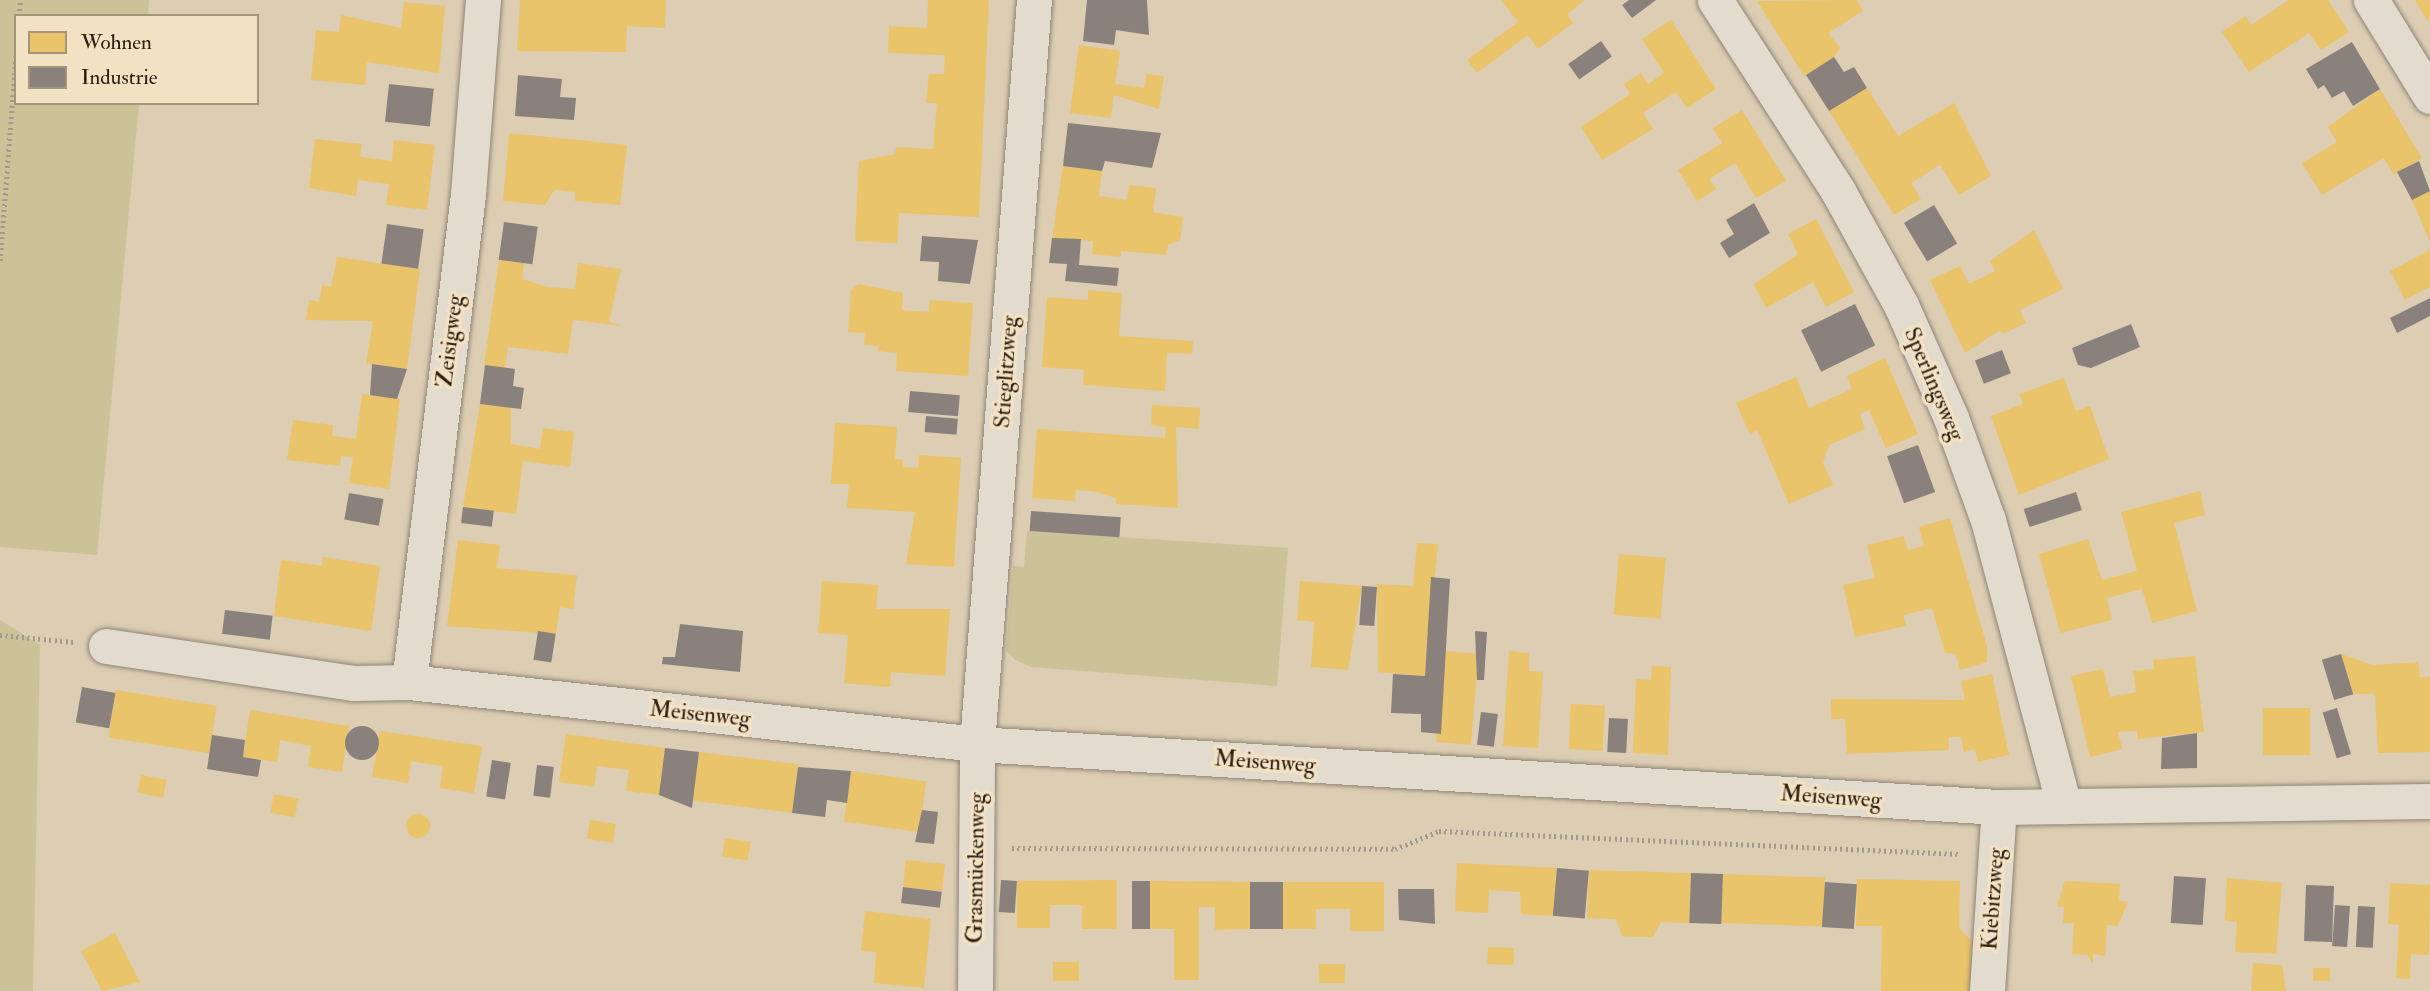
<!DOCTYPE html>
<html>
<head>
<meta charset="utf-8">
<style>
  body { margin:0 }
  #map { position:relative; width:2430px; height:991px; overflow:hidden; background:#dccdb3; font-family:"IM FELL Double Pica",serif }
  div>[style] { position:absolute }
  .green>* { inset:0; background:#ccc297 }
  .homes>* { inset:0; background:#e9c46a; transform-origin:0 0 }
  .round { border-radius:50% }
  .industry>* { inset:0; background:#8a817c; transform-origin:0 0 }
  .path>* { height:4.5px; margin-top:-2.25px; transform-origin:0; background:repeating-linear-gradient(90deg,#a09a8f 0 2px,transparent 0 5.5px) }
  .roads { filter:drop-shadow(0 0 2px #8f8575) drop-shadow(0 0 2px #8f8575) }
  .minor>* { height:35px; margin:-17.5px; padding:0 17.5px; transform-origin:17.5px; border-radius:17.5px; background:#e2dbce }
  span { translate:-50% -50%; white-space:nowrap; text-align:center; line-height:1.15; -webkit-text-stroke:7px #f3e1c3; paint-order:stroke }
  .street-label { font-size:23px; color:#2c2012 }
  .legend { position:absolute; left:14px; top:14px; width:245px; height:91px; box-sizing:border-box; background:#f3e1c3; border:2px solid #a3947c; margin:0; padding:9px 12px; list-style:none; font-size:21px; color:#2c2012 }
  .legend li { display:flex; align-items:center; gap:14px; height:35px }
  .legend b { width:35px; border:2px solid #a3947c }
</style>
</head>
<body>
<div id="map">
  <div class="green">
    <div style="clip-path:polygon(0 0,149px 0,148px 16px,16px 16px,16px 103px,139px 103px,97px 555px,0 547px)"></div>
    <div style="clip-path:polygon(1027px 531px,1288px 548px,1277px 686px,1031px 667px,1014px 659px,1006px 651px,1013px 566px,1024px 567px)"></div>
    <div style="clip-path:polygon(0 620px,40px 645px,33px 991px,0 991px)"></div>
  </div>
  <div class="homes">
    <div style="clip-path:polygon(520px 0,666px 0,665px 28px,627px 26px,626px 52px,517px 51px)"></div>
    <div style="clip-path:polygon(928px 0,989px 0,979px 217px,899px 213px,897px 243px,855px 241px,859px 161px,895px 154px,896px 147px,933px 149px,937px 103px,926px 103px,929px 74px,944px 74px,945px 55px,888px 53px,889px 26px,927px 28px)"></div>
    <div style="clip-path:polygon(1501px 0,1585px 0,1567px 14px,1573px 23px,1538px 49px,1528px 35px,1477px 73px,1467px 60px,1518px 22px)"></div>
    <div style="clip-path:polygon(1857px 0,1863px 11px,1828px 33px,1840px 48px,1834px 57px,1804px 76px,1757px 1px)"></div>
    <div style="clip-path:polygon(2289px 0,2328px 0,2349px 32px,2321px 50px,2309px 33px,2249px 72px,2222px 32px,2246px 16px,2251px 25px)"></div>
    <div style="clip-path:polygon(2415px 0,2430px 0,2430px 18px,2427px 20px)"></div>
    <div style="clip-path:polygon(404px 2px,445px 6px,439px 73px,367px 62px,365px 85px,311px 80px,316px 30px,339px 32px,341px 15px,401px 28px)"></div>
    <div style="clip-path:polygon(1671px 20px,1716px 89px,1687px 108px,1676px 92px,1643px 113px,1653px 129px,1602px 160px,1581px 127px,1630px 94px,1624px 84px,1641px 73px,1648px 84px,1664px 73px,1642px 39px)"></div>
    <div style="clip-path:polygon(1079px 45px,1120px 51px,1115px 84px,1144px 88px,1146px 74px,1164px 76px,1159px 109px,1114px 95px,1111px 118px,1070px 113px)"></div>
    <div style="clip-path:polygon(1867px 88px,1898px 136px,1954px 103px,1991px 176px,1959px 195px,1940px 165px,1911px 183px,1921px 199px,1894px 215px,1829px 111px)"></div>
    <div style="clip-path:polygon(2380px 89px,2422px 158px,2394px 175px,2384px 158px,2322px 195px,2302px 163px,2337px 142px,2328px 127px)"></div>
    <div style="clip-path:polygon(1742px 110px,1786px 181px,1756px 198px,1735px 163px,1709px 179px,1716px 189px,1697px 201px,1678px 170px,1722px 143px,1713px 128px)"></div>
    <div style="clip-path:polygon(509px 133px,627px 145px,620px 205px,575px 201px,575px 192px,554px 190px,545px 205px,503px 201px)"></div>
    <div style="clip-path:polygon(315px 139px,362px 144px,360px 157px,392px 161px,394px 140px,435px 145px,427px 210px,386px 205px,389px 184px,358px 180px,356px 196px,309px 188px)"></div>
    <div style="clip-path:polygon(1063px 166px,1102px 171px,1099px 196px,1127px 200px,1129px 185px,1156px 188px,1153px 212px,1183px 217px,1180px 240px,1168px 245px,1166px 255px,1121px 251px,1121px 257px,1092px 254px,1093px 241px,1052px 238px)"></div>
    <div style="clip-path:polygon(2430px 191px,2430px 242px,2412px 200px)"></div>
    <div style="clip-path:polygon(1816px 219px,1854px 292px,1826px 307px,1813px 282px,1766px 308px,1754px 284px,1798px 254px,1788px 234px)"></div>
    <div style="clip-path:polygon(2034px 230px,2063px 289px,2020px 310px,2026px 323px,2003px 334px,2000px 330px,1965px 353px,1930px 280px,1960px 266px,1969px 284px,1995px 271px,1990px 261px)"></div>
    <div style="clip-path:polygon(2430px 250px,2430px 287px,2405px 300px,2390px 271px)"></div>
    <div style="clip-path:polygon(337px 257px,420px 269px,407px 369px,366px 363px,373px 321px,306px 320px,309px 300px,319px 302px,322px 285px,331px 287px)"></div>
    <div style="clip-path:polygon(499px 260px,524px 263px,522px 279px,548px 287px,575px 289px,578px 263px,621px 269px,609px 322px,623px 326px,573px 320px,568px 354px,508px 347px,505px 368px,484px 365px)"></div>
    <div style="clip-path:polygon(859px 284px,903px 293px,902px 310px,929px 312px,930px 300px,973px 303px,968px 376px,896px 371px,897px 353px,878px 351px,878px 346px,864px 345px,865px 333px,848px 332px,851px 290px)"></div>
    <div style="clip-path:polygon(1088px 290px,1122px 293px,1119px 336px,1193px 341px,1192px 354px,1167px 353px,1165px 391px,1083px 385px,1084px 370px,1042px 367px,1047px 297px,1088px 300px)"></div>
    <div style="clip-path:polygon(1885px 358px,1918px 434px,1886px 448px,1869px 410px,1860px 414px,1865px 429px,1829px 445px,1823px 462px,1833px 485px,1789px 504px,1757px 430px,1750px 435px,1736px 403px,1796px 377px,1809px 408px,1852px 389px,1847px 376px)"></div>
    <div style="clip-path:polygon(2064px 378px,2076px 411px,2090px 406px,2109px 459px,2019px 495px,1991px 416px,2023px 404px,2019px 394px)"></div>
    <div style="clip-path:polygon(362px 394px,400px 399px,389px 489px,349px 483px,353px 457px,341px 456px,340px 466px,287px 460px,293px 420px,333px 425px,332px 436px,356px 439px)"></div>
    <div style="clip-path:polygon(480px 404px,511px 407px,511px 444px,540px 449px,543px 428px,574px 432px,570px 467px,523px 461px,516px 514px,463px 507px)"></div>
    <div style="clip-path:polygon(1152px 405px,1200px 408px,1199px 429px,1176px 427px,1178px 508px,1116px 504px,1116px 498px,1092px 491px,1076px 490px,1075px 501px,1032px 498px,1037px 429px,1165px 438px,1166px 427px,1151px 425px)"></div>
    <div style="clip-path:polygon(835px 423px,897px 427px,895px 459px,903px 460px,903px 467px,918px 468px,919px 455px,961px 458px,954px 567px,906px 564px,915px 512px,847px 508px,849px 484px,831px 484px)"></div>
    <div style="clip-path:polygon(2200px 491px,2205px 515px,2174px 523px,2197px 611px,2152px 623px,2142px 589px,2107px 598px,2112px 620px,2060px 633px,2039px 554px,2088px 539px,2102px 580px,2137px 571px,2121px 512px)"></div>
    <div style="clip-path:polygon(1950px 518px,1987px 646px,1987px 662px,1960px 670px,1956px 654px,1945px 653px,1932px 608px,1903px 615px,1906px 626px,1855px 637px,1843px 585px,1875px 578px,1867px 545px,1904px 536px,1908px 550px,1924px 546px,1919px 527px)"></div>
    <div style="clip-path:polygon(458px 540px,500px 545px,497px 568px,577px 575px,573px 609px,560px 607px,556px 634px,447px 626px)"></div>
    <div style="clip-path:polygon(1417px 543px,1438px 544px,1425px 676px,1378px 672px,1377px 584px,1413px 586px)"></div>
    <div style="left:1619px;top:554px;width:47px;height:61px;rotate:5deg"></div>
    <div style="clip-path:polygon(323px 557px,380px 566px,371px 631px,274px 616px,281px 560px,322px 566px)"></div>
    <div style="clip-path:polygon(822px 581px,878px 585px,876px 609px,950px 609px,945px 676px,891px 672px,890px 687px,844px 683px,848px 635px,818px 633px)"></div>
    <div style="clip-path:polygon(1300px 581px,1362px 586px,1348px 670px,1311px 667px,1314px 622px,1297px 620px)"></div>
    <div style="left:1444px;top:651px;width:35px;height:91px;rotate:5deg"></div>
    <div style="clip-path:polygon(1509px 651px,1529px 653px,1529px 671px,1543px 672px,1538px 748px,1503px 746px)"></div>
    <div style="clip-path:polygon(2341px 654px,2373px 665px,2418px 662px,2420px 677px,2430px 677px,2430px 752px,2378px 753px,2375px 694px,2353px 694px)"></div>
    <div style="clip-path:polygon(2195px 656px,2204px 732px,2137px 739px,2137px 731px,2118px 732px,2122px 749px,2090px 757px,2071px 676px,2103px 669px,2110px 697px,2136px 692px,2133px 671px,2154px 669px,2153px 660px)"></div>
    <div style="clip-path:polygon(1652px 666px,1671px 667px,1668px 755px,1633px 753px,1636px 679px,1651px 680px)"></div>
    <div style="clip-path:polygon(1992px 674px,2009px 755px,1978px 762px,1975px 749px,1964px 752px,1961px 737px,1949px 737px,1949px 750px,1847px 754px,1845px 719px,1831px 719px,1831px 699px,1965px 700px,1961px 681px)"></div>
    <div style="left:116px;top:690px;width:102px;height:48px;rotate:9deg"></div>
    <div style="left:1571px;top:704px;width:34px;height:45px;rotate:3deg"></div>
    <div style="left:2310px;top:708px;width:47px;height:47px;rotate:90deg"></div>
    <div style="clip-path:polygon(250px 710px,349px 726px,342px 772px,308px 767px,311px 746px,280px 740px,277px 762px,243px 757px)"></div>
    <div style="clip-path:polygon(380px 731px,482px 746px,474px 793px,440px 788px,443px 766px,428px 764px,411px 761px,408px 783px,372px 777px)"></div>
    <div style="clip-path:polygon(566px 734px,665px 748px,659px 795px,626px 791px,629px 770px,597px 766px,594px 787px,559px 782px)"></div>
    <div style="left:699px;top:752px;width:100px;height:49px;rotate:7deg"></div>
    <div style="left:851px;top:771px;width:76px;height:51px;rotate:8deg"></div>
    <div style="left:141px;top:775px;width:26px;height:18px;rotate:11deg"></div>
    <div style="left:274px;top:794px;width:25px;height:19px;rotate:11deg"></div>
    <div class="round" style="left:406px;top:814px;width:24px;height:24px"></div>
    <div style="left:590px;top:820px;width:26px;height:19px;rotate:9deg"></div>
    <div style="left:725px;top:838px;width:26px;height:19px;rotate:9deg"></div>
    <div style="left:906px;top:860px;width:39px;height:27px;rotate:6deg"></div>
    <div style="clip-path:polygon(1457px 863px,1557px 868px,1555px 916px,1521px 914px,1520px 892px,1489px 890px,1488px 913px,1455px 911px)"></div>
    <div style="clip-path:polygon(1589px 870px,1691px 873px,1689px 923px,1661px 922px,1653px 937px,1638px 937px,1622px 936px,1616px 919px,1587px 918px)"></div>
    <div style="left:1723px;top:874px;width:102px;height:49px;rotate:2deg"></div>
    <div style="clip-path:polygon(2227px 878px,2282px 883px,2276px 954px,2235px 952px,2237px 922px,2225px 921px)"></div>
    <div style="clip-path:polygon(1857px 879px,1960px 881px,1959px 928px,1974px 943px,1971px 991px,1881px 991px,1882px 926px,1856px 926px)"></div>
    <div style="clip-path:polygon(1117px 880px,1117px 929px,1082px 929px,1082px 905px,1050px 905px,1050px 928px,1017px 928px,1017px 881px)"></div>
    <div style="clip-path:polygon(1150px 881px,1250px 882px,1250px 929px,1215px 930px,1215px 907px,1199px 907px,1199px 980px,1174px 980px,1174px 929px,1150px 929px)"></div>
    <div style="clip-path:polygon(2065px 881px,2120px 884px,2119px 901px,2128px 902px,2118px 926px,2107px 925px,2105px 956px,2093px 954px,2093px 964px,2088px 955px,2072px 954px,2074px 923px,2063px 923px,2064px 907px,2057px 906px)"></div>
    <div style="clip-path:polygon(1283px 882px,1384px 882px,1384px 931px,1350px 931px,1350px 909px,1316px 909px,1316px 929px,1283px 929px)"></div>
    <div style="clip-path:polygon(2390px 883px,2430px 885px,2429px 955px,2411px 954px,2410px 979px,2396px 978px,2399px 925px,2388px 924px)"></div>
    <div style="clip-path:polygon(865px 911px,931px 919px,924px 988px,874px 983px,876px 952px,861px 951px)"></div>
    <div style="clip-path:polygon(115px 933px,140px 982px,102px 991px,81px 951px)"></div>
    <div style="left:1488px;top:947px;width:26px;height:17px;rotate:2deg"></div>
    <div style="left:1053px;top:962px;width:26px;height:19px"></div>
    <div style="clip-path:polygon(2253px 963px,2282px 965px,2286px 991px,2251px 991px)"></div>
    <div style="left:1319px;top:964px;width:26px;height:19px"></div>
    <div style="left:2313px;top:968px;width:17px;height:13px"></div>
  </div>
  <div class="industry">
    <div style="clip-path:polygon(1087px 0,1147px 0,1149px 35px,1116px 30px,1114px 45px,1083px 41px)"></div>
    <div style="clip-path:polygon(1629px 0,1656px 0,1632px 18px,1622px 5px)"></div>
    <div style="left:1601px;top:41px;width:19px;height:40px;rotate:55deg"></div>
    <div style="clip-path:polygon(2352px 42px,2380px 89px,2353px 106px,2344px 91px,2332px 98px,2324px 85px,2318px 89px,2306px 69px)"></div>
    <div style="clip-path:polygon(1834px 57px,1844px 72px,1854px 67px,1867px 88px,1829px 111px,1806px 75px)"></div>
    <div style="clip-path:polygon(518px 75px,562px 79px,560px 97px,576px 98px,574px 120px,515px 116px)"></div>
    <div style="left:389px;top:84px;width:45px;height:38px;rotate:6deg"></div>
    <div style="clip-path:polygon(1068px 123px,1161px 133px,1152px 168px,1105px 161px,1102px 171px,1063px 166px)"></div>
    <div style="clip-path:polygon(2419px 161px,2430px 191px,2412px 200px,2397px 172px)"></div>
    <div style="clip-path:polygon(1754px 203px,1770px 233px,1729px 258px,1720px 243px,1734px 234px,1726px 220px)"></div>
    <div style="left:1934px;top:205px;width:45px;height:35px;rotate:59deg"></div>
    <div style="left:504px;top:222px;width:34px;height:38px;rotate:8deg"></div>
    <div style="left:387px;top:224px;width:37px;height:40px;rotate:8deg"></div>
    <div style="clip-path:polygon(922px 236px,978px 240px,970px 284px,938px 281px,939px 262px,920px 261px)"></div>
    <div style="clip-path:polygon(1052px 238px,1081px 239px,1079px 265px,1119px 268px,1117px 286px,1065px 281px,1067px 264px,1049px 263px)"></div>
    <div style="clip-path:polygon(2430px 298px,2430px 316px,2397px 333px,2390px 318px)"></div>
    <div style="left:1855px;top:304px;width:46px;height:60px;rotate:64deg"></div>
    <div style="clip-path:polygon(2131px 324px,2140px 347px,2091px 368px,2078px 365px,2072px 348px)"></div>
    <div style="left:2002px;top:350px;width:25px;height:29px;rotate:69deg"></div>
    <div style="clip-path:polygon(372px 364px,407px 369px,397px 399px,370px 395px)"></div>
    <div style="clip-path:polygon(485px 365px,515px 369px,513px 386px,524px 388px,521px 409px,480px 404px)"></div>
    <div style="left:910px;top:391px;width:50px;height:21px;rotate:5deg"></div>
    <div style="left:926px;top:416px;width:32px;height:16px;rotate:5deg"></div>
    <div style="left:1918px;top:445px;width:50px;height:33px;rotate:70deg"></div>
    <div style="left:2076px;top:492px;width:19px;height:55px;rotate:72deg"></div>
    <div style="left:349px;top:493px;width:35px;height:27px;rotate:10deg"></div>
    <div style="left:463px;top:507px;width:31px;height:16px;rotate:7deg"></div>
    <div style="left:1031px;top:511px;width:90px;height:20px;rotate:4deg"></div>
    <div style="clip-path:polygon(1431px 577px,1450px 579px,1441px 734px,1421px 732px,1421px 714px,1391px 713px,1393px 674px,1425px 676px)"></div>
    <div style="left:1362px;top:586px;width:15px;height:39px;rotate:4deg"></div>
    <div style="left:225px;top:610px;width:48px;height:24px;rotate:7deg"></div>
    <div style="clip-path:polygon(680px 624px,743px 631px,740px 672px,662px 664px,663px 657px,675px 657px)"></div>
    <div style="left:538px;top:631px;width:18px;height:29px;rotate:9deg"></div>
    <div style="clip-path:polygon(1475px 631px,1487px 632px,1484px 680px,1477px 680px)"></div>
    <div style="left:2341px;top:654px;width:42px;height:20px;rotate:73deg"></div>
    <div style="left:82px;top:687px;width:34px;height:36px;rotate:10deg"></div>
    <div style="left:2337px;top:708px;width:48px;height:15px;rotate:73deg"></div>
    <div style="left:1481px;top:712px;width:17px;height:33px;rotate:7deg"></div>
    <div style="left:1609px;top:718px;width:19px;height:34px;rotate:3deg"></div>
    <div class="round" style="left:345px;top:726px;width:34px;height:34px"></div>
    <div style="clip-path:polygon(2197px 733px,2197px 768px,2161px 769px,2162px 738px)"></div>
    <div style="clip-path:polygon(212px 735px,245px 740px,243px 757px,261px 760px,258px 777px,207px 769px)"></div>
    <div style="clip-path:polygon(665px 748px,699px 752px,692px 808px,659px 795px)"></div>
    <div style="left:492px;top:760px;width:19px;height:37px;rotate:9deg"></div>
    <div style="left:537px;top:765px;width:17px;height:31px;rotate:7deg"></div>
    <div style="clip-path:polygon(798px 767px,851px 771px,847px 803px,827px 800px,825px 817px,792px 813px)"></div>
    <div style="clip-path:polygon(922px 810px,938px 812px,934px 844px,915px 842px)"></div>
    <div style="left:1557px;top:868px;width:32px;height:48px;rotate:5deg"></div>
    <div style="left:1691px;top:873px;width:32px;height:50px;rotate:2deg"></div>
    <div style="left:2174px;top:876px;width:32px;height:47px;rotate:4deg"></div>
    <div style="left:1001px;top:880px;width:16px;height:32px;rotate:4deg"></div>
    <div style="left:1132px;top:881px;width:18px;height:48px"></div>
    <div style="left:1250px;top:882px;width:33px;height:47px"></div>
    <div style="left:1825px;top:882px;width:32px;height:45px;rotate:4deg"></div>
    <div style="left:2306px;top:885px;width:28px;height:56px;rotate:2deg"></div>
    <div style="left:903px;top:887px;width:39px;height:16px;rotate:7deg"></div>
    <div style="clip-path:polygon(1398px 889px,1434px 889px,1435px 924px,1399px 920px)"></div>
    <div style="left:2335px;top:905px;width:15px;height:41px;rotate:4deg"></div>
    <div style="left:2358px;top:906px;width:17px;height:41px;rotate:3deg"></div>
  </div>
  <div class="path">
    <div style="left:19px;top:16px;width:16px;rotate:-86deg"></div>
    <div style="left:0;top:261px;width:208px;rotate:-85.6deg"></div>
    <div style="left:0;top:635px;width:74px;rotate:5.4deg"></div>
    <div style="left:1012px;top:848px;width:383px;rotate:0.1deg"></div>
    <div style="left:1395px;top:849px;width:48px;rotate:-22.2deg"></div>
    <div style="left:1439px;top:831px;width:522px;rotate:2.53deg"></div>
  </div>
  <div class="roads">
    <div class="minor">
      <div style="left:1715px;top:0;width:227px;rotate:57.2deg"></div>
      <div style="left:1838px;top:191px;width:130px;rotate:61.1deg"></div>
      <div style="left:1901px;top:305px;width:124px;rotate:66.1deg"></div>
      <div style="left:1951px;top:418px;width:109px;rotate:70.1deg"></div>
      <div style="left:1988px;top:520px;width:296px;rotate:75.1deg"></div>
      <div style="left:2371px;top:0;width:113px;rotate:58.4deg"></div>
      <div style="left:106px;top:646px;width:251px;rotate:8.5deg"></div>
      <div style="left:354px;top:683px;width:55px;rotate:-1deg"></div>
      <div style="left:409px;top:682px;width:571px;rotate:6.23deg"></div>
      <div style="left:977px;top:744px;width:1024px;rotate:3.53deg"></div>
      <div style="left:1999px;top:807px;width:431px;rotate:-0.8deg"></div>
      <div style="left:409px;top:682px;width:492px;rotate:-83.1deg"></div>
      <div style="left:468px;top:194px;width:195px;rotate:-85.6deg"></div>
      <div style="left:975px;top:991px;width:247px;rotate:-89.5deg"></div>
      <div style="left:977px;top:744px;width:746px;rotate:-85.62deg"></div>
      <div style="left:1987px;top:991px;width:184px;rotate:-86.3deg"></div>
    </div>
  </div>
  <div class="street-label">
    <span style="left:450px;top:341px;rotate:-83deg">Zeisigweg</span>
    <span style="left:1006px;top:372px;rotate:-86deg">Stieglitzweg</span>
    <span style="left:1934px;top:384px;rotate:67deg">Sperlingsweg</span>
    <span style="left:700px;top:714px;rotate:6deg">Meisenweg</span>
    <span style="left:1265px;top:762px;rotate:4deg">Meisenweg</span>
    <span style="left:1831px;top:797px;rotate:4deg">Meisenweg</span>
    <span style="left:976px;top:868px;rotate:-89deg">Grasmückenweg</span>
    <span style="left:1993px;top:899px;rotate:-86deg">Kiebitzweg</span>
  </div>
  <ul class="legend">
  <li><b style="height:19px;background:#e9c46a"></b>Wohnen</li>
  <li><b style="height:19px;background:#8a817c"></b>Industrie</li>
  </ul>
</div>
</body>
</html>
